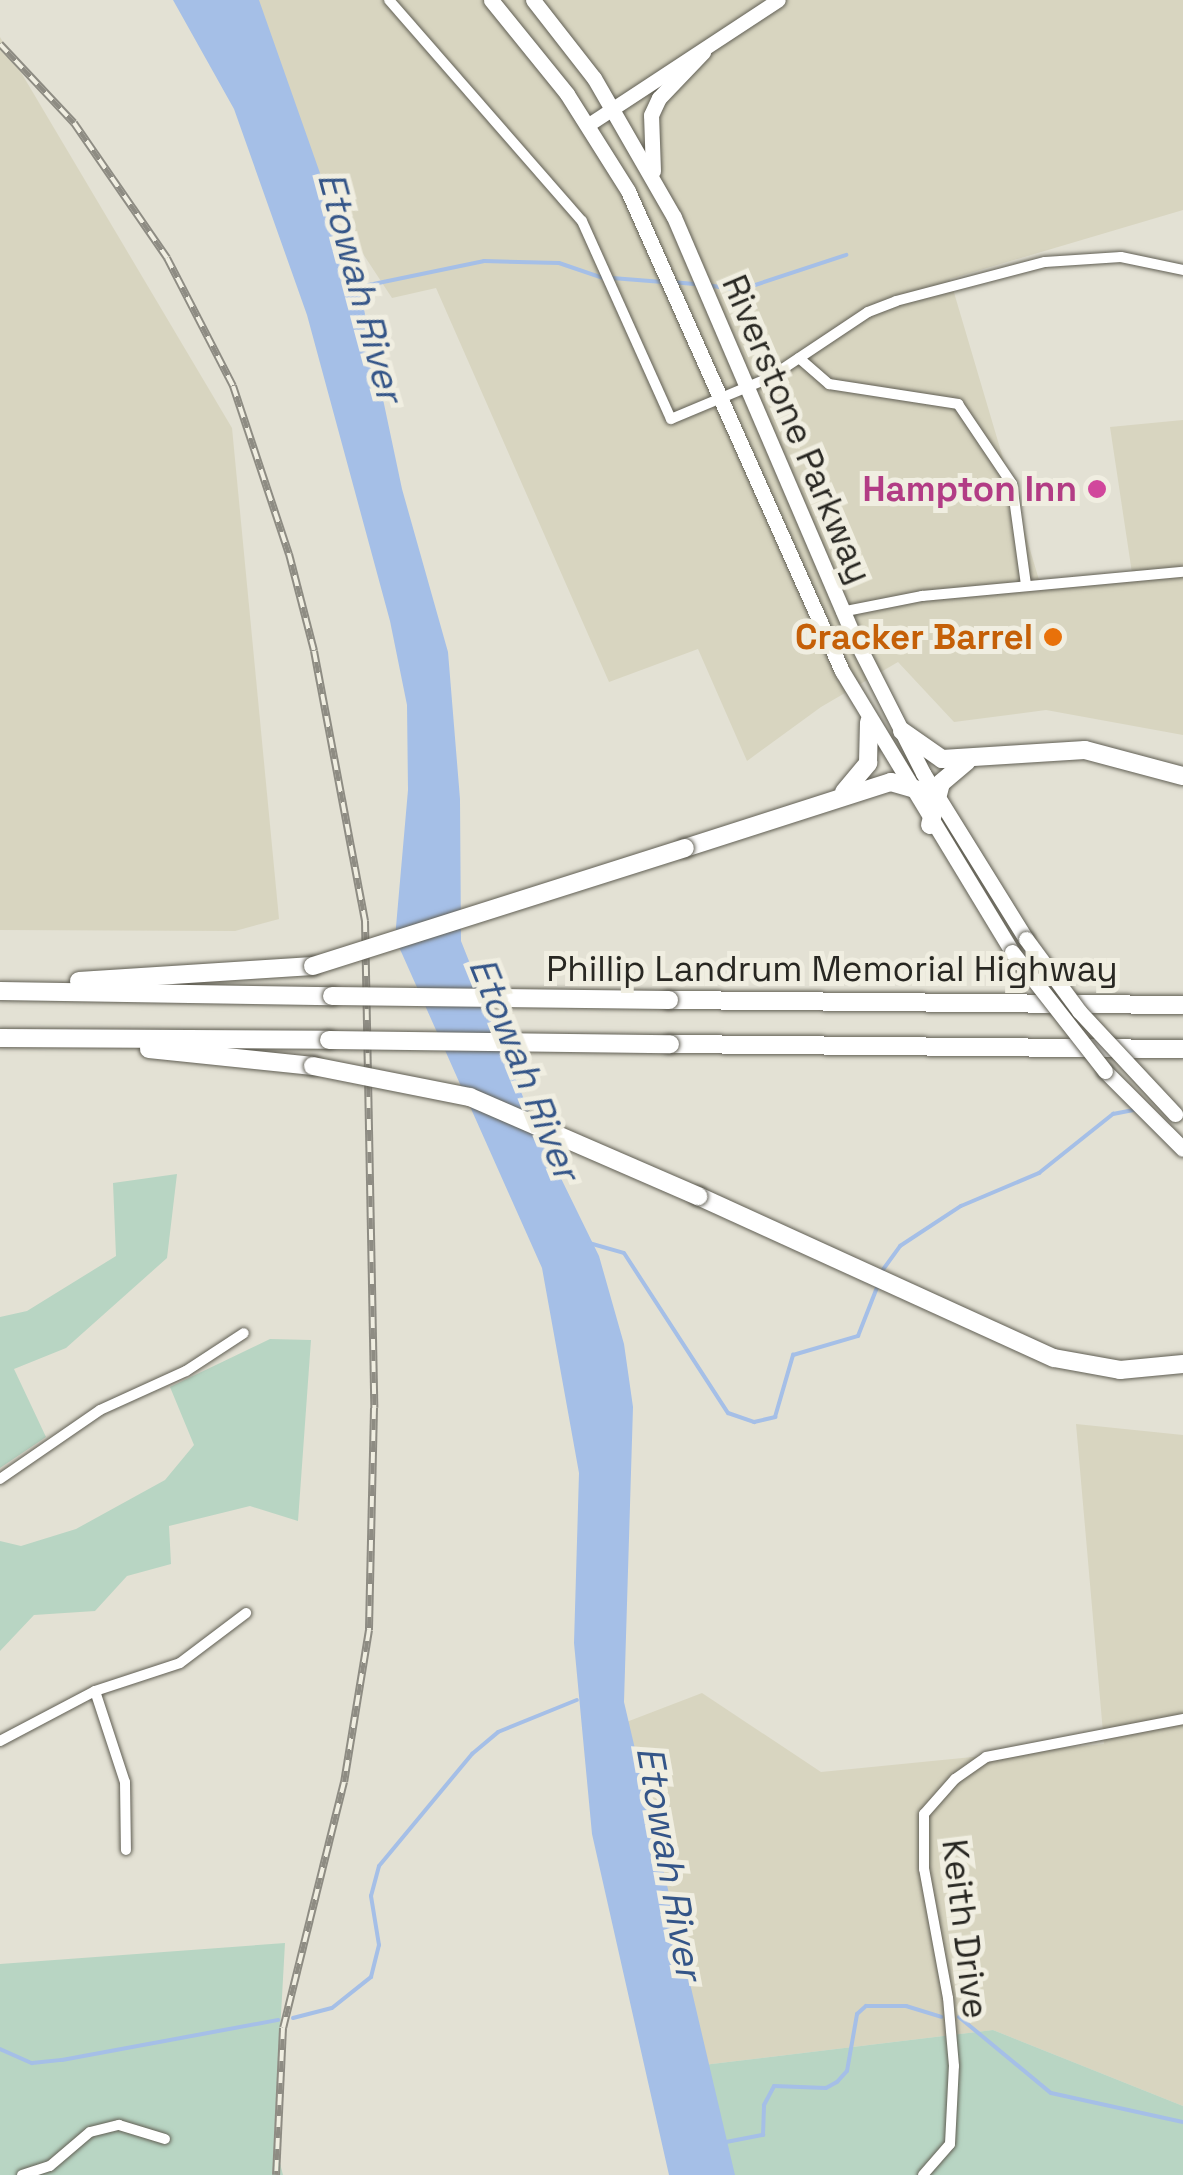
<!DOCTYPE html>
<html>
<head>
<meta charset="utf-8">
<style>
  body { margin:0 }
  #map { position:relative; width:1183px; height:2175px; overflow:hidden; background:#e3e1d4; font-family:"Space Grotesk",sans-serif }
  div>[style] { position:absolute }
  .built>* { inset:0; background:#d8d5c0 }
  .green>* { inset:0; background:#b8d5c3 }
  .water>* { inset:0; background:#a5bfe7 }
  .stream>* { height:4px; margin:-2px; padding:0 2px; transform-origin:2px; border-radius:2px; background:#a5bfe7 }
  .roads { filter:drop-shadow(0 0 2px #605e53) drop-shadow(0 0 2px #605e53) }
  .minor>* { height:10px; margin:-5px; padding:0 5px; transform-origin:5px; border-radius:5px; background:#fff }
  .secondary>* { height:14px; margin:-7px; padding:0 7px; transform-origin:7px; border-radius:7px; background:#fff }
  .primary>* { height:15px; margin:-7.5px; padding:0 7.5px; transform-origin:7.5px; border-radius:7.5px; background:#fff }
  .motorway>* { height:18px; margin:-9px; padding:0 9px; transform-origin:9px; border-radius:9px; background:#fff }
  .rail>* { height:8px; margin-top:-4px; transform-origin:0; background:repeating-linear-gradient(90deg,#f0eee1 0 11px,#8e8c83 0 22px); box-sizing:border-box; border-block:2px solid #8e8c83 }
  .bridges { filter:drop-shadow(0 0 2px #605e53) drop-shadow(0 0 2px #605e53) }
  .primary-bridge>* { height:15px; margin:-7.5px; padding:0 7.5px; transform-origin:7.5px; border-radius:7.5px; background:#fff }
  .motorway-bridge>* { height:18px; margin:-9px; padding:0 9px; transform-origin:9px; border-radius:9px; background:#fff }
  .dots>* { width:28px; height:28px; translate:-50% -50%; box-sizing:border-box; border:5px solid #f0eee1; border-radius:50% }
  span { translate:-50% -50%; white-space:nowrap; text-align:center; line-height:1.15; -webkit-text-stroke:10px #f0eee1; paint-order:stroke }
  .street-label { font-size:35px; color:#282722 }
  .hotel-label { font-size:35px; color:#b23c85; font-weight:700 }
  .right { translate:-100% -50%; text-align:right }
  .food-label { font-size:35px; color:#c56008; font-weight:700 }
  .water-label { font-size:38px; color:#345588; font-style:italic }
</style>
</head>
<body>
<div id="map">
  <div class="built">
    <div style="clip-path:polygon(215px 0,1183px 0,1183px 210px,950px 279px,1039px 580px,1132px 573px,1110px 427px,1183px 420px,1183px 735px,1046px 710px,954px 722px,898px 662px,821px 707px,747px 761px,698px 649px,609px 682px,436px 288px,392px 298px,245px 74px)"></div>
    <div style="clip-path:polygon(0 37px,232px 428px,279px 919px,235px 931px,0 930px)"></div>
    <div style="clip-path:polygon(1076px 1424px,1183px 1435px,1183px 2106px,993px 2030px,695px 2066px,616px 1726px,702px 1693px,821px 1772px,1104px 1744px)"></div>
  </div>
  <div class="green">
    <div style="clip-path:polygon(177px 1174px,167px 1258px,66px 1348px,14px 1369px,46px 1437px,0 1468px,0 1317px,27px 1311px,116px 1256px,113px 1183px)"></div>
    <div style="clip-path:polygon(270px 1339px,311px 1340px,298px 1521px,250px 1506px,169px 1526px,171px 1564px,127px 1576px,95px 1611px,34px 1615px,0 1651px,0 1541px,21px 1546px,76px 1529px,165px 1480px,194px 1445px,170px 1387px)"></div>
    <div style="clip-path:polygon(285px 1943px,274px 2140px,283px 2175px,0 2175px,0 1964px)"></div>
    <div style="clip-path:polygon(993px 2030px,1183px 2106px,1183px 2175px,715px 2175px,695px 2066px)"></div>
  </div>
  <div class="water">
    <div style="clip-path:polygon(173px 0,259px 0,358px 281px,402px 489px,448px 652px,460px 799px,461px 941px,531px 1117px,599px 1256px,624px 1344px,633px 1407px,624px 1702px,735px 2175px,669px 2175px,592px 1834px,574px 1643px,579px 1473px,542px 1268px,395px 938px,408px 790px,407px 705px,390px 621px,307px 315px,234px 109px)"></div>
  </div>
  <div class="stream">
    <div style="left:612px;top:278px;width:51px;rotate:4.5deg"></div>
    <div style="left:672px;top:282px;width:25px;rotate:5deg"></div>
    <div style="left:707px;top:285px;width:33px;rotate:9deg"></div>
    <div style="left:740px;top:290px;width:112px;rotate:-18.3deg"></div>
    <div style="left:359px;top:287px;width:128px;rotate:-11.7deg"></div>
    <div style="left:484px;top:261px;width:75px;rotate:1.5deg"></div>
    <div style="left:559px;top:263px;width:46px;rotate:18.8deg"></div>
    <div style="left:589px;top:1243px;width:36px;rotate:16deg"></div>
    <div style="left:624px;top:1253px;width:191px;rotate:57deg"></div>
    <div style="left:728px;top:1413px;width:28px;rotate:19deg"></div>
    <div style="left:754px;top:1422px;width:22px;rotate:-13deg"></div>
    <div style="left:775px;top:1417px;width:65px;rotate:-73.8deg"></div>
    <div style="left:793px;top:1355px;width:68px;rotate:-16.3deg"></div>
    <div style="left:858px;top:1336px;width:55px;rotate:-68.6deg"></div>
    <div style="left:882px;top:1271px;width:31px;rotate:-54deg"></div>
    <div style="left:900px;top:1246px;width:73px;rotate:-33.3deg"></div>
    <div style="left:961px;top:1206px;width:85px;rotate:-22.9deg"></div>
    <div style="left:1039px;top:1173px;width:95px;rotate:-38.6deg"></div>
    <div style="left:1113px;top:1114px;width:26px;rotate:-11deg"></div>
    <div style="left:959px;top:2017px;width:119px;rotate:39.6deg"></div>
    <div style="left:1051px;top:2093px;width:135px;rotate:12.4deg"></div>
    <div style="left:293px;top:2018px;width:40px;rotate:-14.4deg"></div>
    <div style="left:332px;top:2008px;width:50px;rotate:-38.5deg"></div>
    <div style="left:371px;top:1977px;width:33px;rotate:-76deg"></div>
    <div style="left:379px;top:1945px;width:50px;rotate:-99.3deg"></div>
    <div style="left:371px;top:1896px;width:31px;rotate:-75deg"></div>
    <div style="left:379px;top:1866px;width:146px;rotate:-50.3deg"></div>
    <div style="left:472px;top:1754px;width:34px;rotate:-40deg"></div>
    <div style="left:498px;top:1732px;width:85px;rotate:-22.1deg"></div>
    <div style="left:0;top:2049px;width:35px;rotate:24deg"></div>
    <div style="left:32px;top:2063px;width:30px;rotate:-6deg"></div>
    <div style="left:62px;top:2060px;width:220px;rotate:-10.5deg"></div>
    <div style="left:726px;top:2142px;width:38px;rotate:-11deg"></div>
    <div style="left:763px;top:2135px;width:30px;rotate:-88deg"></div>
    <div style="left:764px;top:2105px;width:21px;rotate:-62deg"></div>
    <div style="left:774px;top:2086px;width:52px;rotate:2.2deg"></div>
    <div style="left:826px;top:2088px;width:13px;rotate:-29deg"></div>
    <div style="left:837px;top:2082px;width:15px;rotate:-48deg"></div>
    <div style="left:847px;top:2071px;width:58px;rotate:-80deg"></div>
    <div style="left:857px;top:2014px;width:12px;rotate:-42deg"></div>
    <div style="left:866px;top:2006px;width:40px"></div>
    <div style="left:906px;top:2006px;width:37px;rotate:17deg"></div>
  </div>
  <div class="roads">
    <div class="minor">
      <div style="left:389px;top:0;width:293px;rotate:48.9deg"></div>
      <div style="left:582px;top:221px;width:217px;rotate:65.8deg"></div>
      <div style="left:671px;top:419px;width:106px;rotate:-22.7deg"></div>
      <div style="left:769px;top:378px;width:119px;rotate:-33.7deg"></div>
      <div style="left:868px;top:312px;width:30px;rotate:-21deg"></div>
      <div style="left:896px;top:301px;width:154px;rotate:-14.7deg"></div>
      <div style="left:1045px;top:262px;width:76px;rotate:-3.8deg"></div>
      <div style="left:1121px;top:257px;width:63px;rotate:11.8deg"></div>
      <div style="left:799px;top:358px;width:40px;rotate:41deg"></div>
      <div style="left:829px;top:384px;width:131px;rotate:8.8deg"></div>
      <div style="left:958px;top:404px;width:97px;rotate:56deg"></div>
      <div style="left:1012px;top:484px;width:102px;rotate:82.1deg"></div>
      <div style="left:841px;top:612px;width:83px;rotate:-11.2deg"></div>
      <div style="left:922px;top:596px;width:262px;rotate:-5.3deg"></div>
      <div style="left:0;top:1479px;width:121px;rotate:-34.6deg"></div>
      <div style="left:100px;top:1410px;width:94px;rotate:-24.4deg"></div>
      <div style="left:186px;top:1371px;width:69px;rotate:-33.2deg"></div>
      <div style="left:95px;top:1691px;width:96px;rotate:71.8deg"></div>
      <div style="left:125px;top:1782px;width:68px;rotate:89.2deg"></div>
      <div style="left:0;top:1741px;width:107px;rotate:-27.8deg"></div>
      <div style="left:95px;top:1691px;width:89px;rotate:-18.2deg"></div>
      <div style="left:180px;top:1663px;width:83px;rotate:-37.1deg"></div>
      <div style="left:22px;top:2175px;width:29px;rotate:-18deg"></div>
      <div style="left:50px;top:2166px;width:52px;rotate:-40.4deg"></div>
      <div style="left:90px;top:2132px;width:30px;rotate:-14deg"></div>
      <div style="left:119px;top:2125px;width:48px;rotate:16.9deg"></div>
      <div style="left:923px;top:2175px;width:41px;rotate:-48.9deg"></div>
      <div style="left:950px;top:2144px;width:78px;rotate:-87.1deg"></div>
      <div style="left:954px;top:2066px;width:68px;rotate:-95deg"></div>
      <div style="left:948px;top:1998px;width:131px;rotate:-100.5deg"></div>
      <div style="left:924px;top:1869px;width:55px;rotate:-90deg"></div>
      <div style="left:924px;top:1814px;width:47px;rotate:-48.5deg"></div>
      <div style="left:955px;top:1779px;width:38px;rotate:-35deg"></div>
      <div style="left:986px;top:1757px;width:201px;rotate:-10.9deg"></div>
    </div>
    <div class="secondary">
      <div style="left:589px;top:125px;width:227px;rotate:-33.3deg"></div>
    </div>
    <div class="primary">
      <div style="left:491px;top:0;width:121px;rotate:51deg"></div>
      <div style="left:567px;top:94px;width:115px;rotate:57.8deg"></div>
      <div style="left:628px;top:191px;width:526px;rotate:65.97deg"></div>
      <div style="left:842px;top:671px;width:328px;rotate:58.8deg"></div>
      <div style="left:533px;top:0;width:99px;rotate:52deg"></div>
      <div style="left:594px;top:78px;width:160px;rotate:60.1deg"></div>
      <div style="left:674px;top:217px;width:457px;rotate:66.8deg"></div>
      <div style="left:854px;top:637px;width:153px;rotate:63.1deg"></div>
      <div style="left:923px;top:773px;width:195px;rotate:58.2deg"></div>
      <div style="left:653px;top:171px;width:56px;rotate:-92deg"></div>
      <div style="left:651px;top:115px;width:19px;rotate:-65deg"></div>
      <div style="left:659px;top:98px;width:64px;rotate:-46.3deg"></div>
      <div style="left:1105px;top:1071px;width:110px;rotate:45deg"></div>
    </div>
    <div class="motorway">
      <div style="left:902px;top:731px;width:49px;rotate:35deg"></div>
      <div style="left:942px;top:759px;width:143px;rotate:-3.6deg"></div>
      <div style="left:1085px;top:750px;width:101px;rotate:14.9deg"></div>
      <div style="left:844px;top:792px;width:38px;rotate:-50deg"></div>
      <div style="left:868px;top:763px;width:41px;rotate:-88.6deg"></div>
      <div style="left:930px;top:825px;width:43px;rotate:-75.3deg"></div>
      <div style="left:941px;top:783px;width:34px;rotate:-40deg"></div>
      <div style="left:685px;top:848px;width:216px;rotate:-17.8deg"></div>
      <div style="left:891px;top:782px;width:47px;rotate:16.1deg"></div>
      <div style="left:79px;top:981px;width:234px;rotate:-3.7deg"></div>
      <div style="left:0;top:991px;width:332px;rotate:0.9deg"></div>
      <div style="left:669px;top:1000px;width:514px;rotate:0.56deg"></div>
      <div style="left:0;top:1038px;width:329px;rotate:0.3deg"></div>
      <div style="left:670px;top:1044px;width:513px;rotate:0.56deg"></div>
      <div style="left:149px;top:1049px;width:165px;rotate:5.9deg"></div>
      <div style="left:698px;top:1196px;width:391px;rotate:24.5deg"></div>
      <div style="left:1054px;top:1358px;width:67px;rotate:10.3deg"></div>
      <div style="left:1120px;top:1370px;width:63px;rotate:-5.4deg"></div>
    </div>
  </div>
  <div class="rail">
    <div style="left:0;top:44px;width:108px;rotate:46.9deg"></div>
    <div style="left:74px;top:123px;width:164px;rotate:55.4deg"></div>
    <div style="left:167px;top:258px;width:144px;rotate:62.7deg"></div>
    <div style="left:233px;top:386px;width:177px;rotate:71.6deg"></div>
    <div style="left:289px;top:554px;width:100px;rotate:75.5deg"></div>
    <div style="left:314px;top:651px;width:275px;rotate:79.3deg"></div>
    <div style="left:365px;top:921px;width:487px;rotate:88.9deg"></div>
    <div style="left:374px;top:1408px;width:222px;rotate:91.3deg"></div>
    <div style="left:369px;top:1630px;width:154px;rotate:99.3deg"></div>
    <div style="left:344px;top:1782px;width:253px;rotate:103.9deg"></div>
    <div style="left:283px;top:2028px;width:147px;rotate:92.7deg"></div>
  </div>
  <div class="bridges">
    <div class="primary-bridge">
      <div style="left:1026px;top:939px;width:89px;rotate:53.6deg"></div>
      <div style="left:1079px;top:1011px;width:141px;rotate:47deg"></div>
      <div style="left:1012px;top:952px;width:151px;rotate:52deg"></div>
    </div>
    <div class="motorway-bridge">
      <div style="left:313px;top:966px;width:390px;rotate:-17.6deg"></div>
      <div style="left:332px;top:996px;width:337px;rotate:0.7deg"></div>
      <div style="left:329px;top:1040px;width:341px;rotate:0.7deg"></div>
      <div style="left:313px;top:1066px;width:160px;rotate:11.2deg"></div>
      <div style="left:470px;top:1097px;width:249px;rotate:23.5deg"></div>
    </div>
  </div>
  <div class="dots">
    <div style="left:1097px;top:489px;background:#d1479c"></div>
    <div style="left:1053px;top:637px;background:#e8710a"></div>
  </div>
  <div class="street-label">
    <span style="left:797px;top:429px;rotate:67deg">Riverstone Parkway</span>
    <span style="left:832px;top:969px">Phillip Landrum Memorial Highway</span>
    <span style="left:965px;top:1929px;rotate:83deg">Keith Drive</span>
  </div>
  <div class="hotel-label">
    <span class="right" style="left:1077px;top:489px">Hampton Inn</span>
  </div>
  <div class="food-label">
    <span class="right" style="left:1033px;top:637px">Cracker Barrel</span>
  </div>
  <div class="water-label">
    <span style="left:360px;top:287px;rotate:75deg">Etowah River</span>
    <span style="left:524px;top:1069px;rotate:68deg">Etowah River</span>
    <span style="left:669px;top:1863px;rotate:80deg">Etowah River</span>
  </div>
</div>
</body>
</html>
